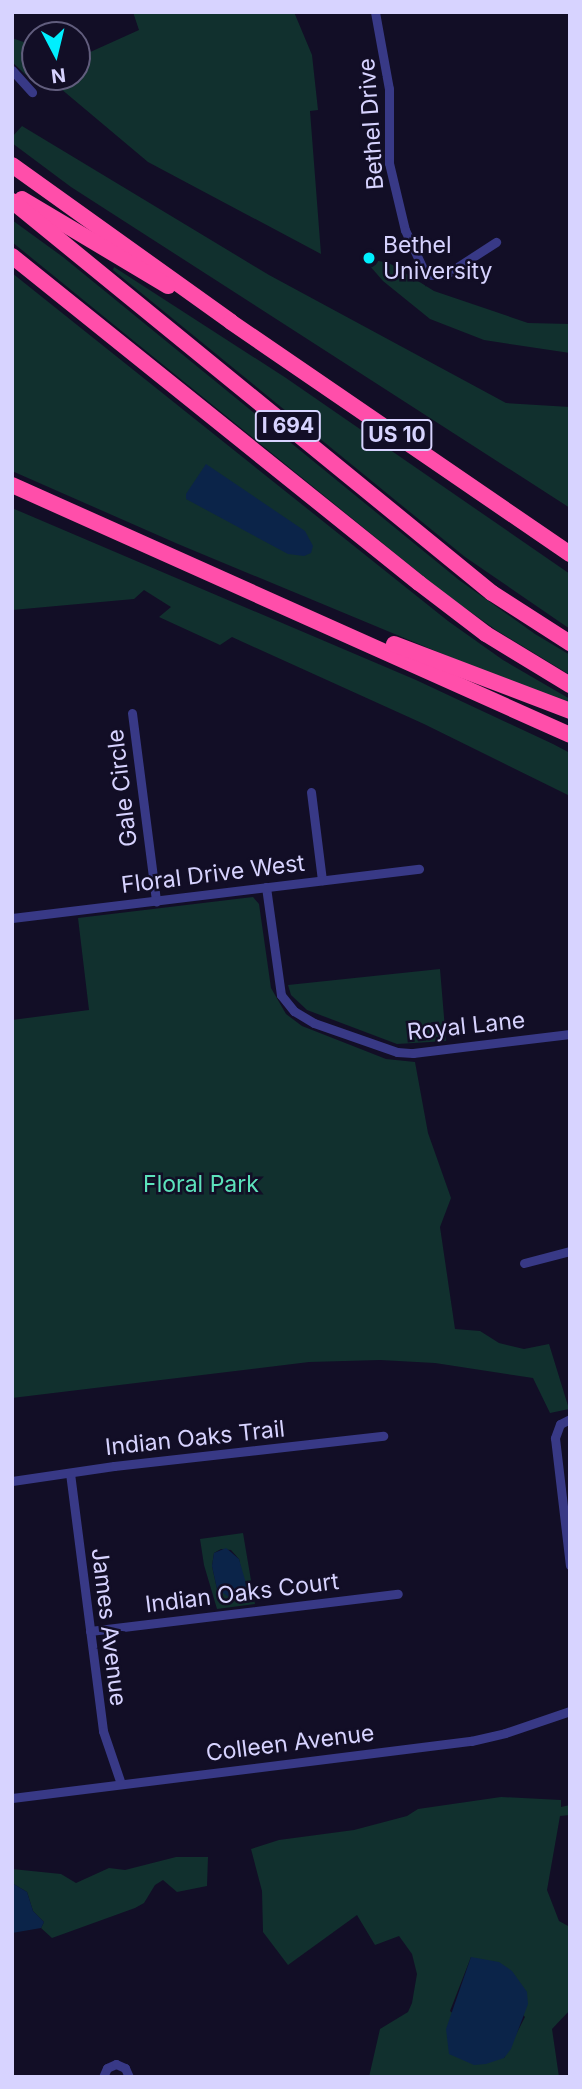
<!DOCTYPE html>
<html>
<head>
<meta charset="utf-8">
<style>
  body { margin:0 }
  #map { position:relative; width:582px; height:2089px; overflow:hidden; background:#120e26; font-family:Inter,sans-serif }
  div>[style] { position:absolute }
  .green>* { inset:0; background:#11302e }
  .water>* { inset:0; background:#0b2449 }
  .minor>* { height:9px; margin:-4.5px; padding:0 4.5px; transform-origin:4.5px; border-radius:4.5px; background:#383986 }
  .motorway>* { height:16px; margin:-8px; padding:0 8px; transform-origin:8px; border-radius:8px; background:#ff4eaa }
  .dots>* { width:19px; height:19px; translate:-50% -50%; box-sizing:border-box; border:4px solid #120e26; border-radius:50% }
  span { translate:-50% -50%; white-space:nowrap; text-align:center; line-height:1.15; -webkit-text-stroke:5px #120e26; paint-order:stroke }
  .shield-label span { padding:2px 5px; background:#120e26; border:2px solid; border-radius:5px; -webkit-text-stroke-width:0 }
  .shield-label { font-size:21px; color:#d7d3ff; font-weight:700 }
  .street-label { font-size:23px; color:#d7d3ff }
  .poi-label { font-size:23px; color:#d7d3ff }
  .left { translate:0 -50%; text-align:left }
  .park-label { font-size:23px; color:#5ce2bb }
  .frame { position:absolute; inset:0; border:14px solid #d7d3ff; pointer-events:none }
  .north { position:absolute; left:21px; top:21px; width:70px; height:70px; box-sizing:border-box; background:#120e26; border:2px solid #615d7d; border-radius:50%; rotate:173deg; font-size:19px; font-weight:700; line-height:28px; text-align:center; color:#d7d3ff }
  .north::after { content:''; display:block; margin:auto; width:24px; height:32px; background:#00effe; clip-path:polygon(50% 0,100% 100%,50% 72%,0 100%) }
</style>
</head>
<body>
<div id="map">
  <div class="green">
    <div style="clip-path:polygon(133px 12px,294px 12px,312px 55px,318px 110px,310px 111px,321px 254px,148px 162px,54px 83px,37px 85px,12px 62px,12px 38px,35px 46px,35px 77px,77px 77px,77px 58px,139px 30px)"></div>
    <div style="clip-path:polygon(22px 126px,269px 275px,506px 403px,570px 407px,570px 508px,71px 187px,12px 143px,12px 137px)"></div>
    <div style="clip-path:polygon(12px 220px,63px 257px,459px 580px,535px 634px,570px 655px,570px 675px,496px 630px,444px 593px,12px 242px)"></div>
    <div style="clip-path:polygon(363px 258px,389px 263px,434px 291px,528px 323px,570px 324px,570px 353px,484px 340px,430px 319px,383px 281px)"></div>
    <div style="clip-path:polygon(114px 267px,286px 378px,570px 574px,570px 629px,465px 557px,113px 270px)"></div>
    <div style="clip-path:polygon(12px 273px,448px 621px,503px 660px,570px 699px,570px 707px,178px 544px,12px 471px)"></div>
    <div style="clip-path:polygon(12px 508px,416px 680px,553px 744px,570px 753px,570px 796px,424px 724px,232px 637px,220px 645px,159px 617px,171px 607px,144px 590px,134px 599px,12px 610px)"></div>
    <div style="clip-path:polygon(253px 897px,259px 904px,271px 988px,286px 1014px,302px 1026px,386px 1059px,415px 1062px,428px 1133px,451px 1198px,440px 1227px,455px 1329px,480px 1331px,499px 1343px,524px 1349px,549px 1344px,569px 1409px,550px 1413px,533px 1378px,435px 1363px,380px 1360px,309px 1362px,12px 1398px,12px 1020px,89px 1010px,78px 918px)"></div>
    <div style="clip-path:polygon(440px 969px,446px 1041px,397px 1044px,307px 1010px,291px 995px,288px 985px)"></div>
    <div style="clip-path:polygon(evenodd,243px 1533px,255px 1604px,217px 1609px,204px 1565px,200px 1539px,243px 1533px,221px 1549px,231px 1550px,239px 1559px,246px 1591px,241px 1594px,236px 1596px,217px 1589px,212px 1566px,214px 1553px,221px 1549px)"></div>
    <div style="clip-path:polygon(evenodd,501px 1797px,561px 1800px,561px 1807px,570px 1805px,570px 1815px,560px 1816px,547px 1890px,559px 1921px,570px 1927px,570px 2010px,552px 2029px,559px 2077px,369px 2077px,380px 2029px,408px 2012px,412px 2003px,417px 1974px,412px 1954px,399px 1936px,375px 1945px,357px 1915px,288px 1965px,263px 1932px,262px 1891px,251px 1849px,279px 1840px,354px 1830px,407px 1816px,418px 1809px,501px 1797px,471px 1957px,525px 2017px,504px 2058px,450px 2011px,471px 1957px)"></div>
    <div style="clip-path:polygon(176px 1857px,208px 1857px,207px 1886px,177px 1892px,163px 1880px,155px 1885px,144px 1903px,135px 1908px,52px 1938px,41px 1928px,44px 1922px,33px 1911px,27px 1892px,12px 1883px,12px 1869px,61px 1874px,76px 1883px,109px 1868px,125px 1870px)"></div>
  </div>
  <div class="water">
    <div style="clip-path:polygon(206px 464px,305px 531px,313px 546px,311px 553px,304px 556px,288px 554px,186px 499px,186px 494px)"></div>
    <div style="clip-path:polygon(226px 1548px,239px 1559px,247px 1587px,241px 1594px,229px 1597px,217px 1589px,212px 1566px,214px 1553px)"></div>
    <div style="clip-path:polygon(12px 1883px,27px 1892px,33px 1911px,44px 1922px,41px 1928px,12px 1933px)"></div>
    <div style="clip-path:polygon(471px 1957px,499px 1962px,512px 1971px,527px 1992px,528px 2004px,511px 2049px,504px 2058px,486px 2064px,474px 2065px,449px 2054px,446px 2029px)"></div>
  </div>
  <div class="minor">
    <div style="left:375px;top:12px;width:78px;rotate:79.7deg"></div>
    <div style="left:389px;top:89px;width:74px;rotate:90deg"></div>
    <div style="left:389px;top:163px;width:69px;rotate:76.6deg"></div>
    <div style="left:405px;top:230px;width:45px;rotate:65.1deg"></div>
    <div style="left:424px;top:271px;width:9px;rotate:27deg"></div>
    <div style="left:432px;top:275px;width:13px"></div>
    <div style="left:445px;top:275px;width:61px;rotate:-32.9deg"></div>
    <div style="left:12px;top:70px;width:30px;rotate:48deg"></div>
    <div style="left:132px;top:713px;width:190px;rotate:82.7deg"></div>
    <div style="left:311px;top:792px;width:89px;rotate:82.9deg"></div>
    <div style="left:266px;top:887px;width:109px;rotate:82.1deg"></div>
    <div style="left:281px;top:995px;width:21px;rotate:51deg"></div>
    <div style="left:294px;top:1011px;width:23px;rotate:31deg"></div>
    <div style="left:314px;top:1023px;width:88px;rotate:19.3deg"></div>
    <div style="left:397px;top:1052px;width:16px;rotate:4deg"></div>
    <div style="left:413px;top:1053px;width:158px;rotate:-6.9deg"></div>
    <div style="left:12px;top:918px;width:410px;rotate:-6.9deg"></div>
    <div style="left:524px;top:1263px;width:48px;rotate:-14.6deg"></div>
    <div style="left:570px;top:1419px;width:11px;rotate:153deg"></div>
    <div style="left:560px;top:1424px;width:15px;rotate:110deg"></div>
    <div style="left:555px;top:1438px;width:128px;rotate:83.3deg"></div>
    <div style="left:70px;top:1473px;width:260px;rotate:82.7deg"></div>
    <div style="left:103px;top:1731px;width:56px;rotate:71.2deg"></div>
    <div style="left:12px;top:1481px;width:103px;rotate:-8.4deg"></div>
    <div style="left:114px;top:1466px;width:271px;rotate:-6.4deg"></div>
    <div style="left:90px;top:1631px;width:310px;rotate:-6.9deg"></div>
    <div style="left:12px;top:1798px;width:463px;rotate:-7.1deg"></div>
    <div style="left:471px;top:1741px;width:35px;rotate:-13deg"></div>
    <div style="left:505px;top:1733px;width:69px;rotate:-18.7deg"></div>
    <div style="left:103px;top:2077px;width:10px;rotate:-66deg"></div>
    <div style="left:107px;top:2068px;width:10px;rotate:-24deg"></div>
    <div style="left:116px;top:2064px;width:10px;rotate:24deg"></div>
    <div style="left:125px;top:2068px;width:10px;rotate:66deg"></div>
  </div>
  <div class="motorway">
    <div style="left:12px;top:165px;width:269px;rotate:35.6deg"></div>
    <div style="left:231px;top:322px;width:411px;rotate:34.4deg"></div>
    <div style="left:22px;top:199px;width:170px;rotate:30.8deg"></div>
    <div style="left:12px;top:201px;width:620px;rotate:39.24deg"></div>
    <div style="left:492px;top:593px;width:93px;rotate:32.7deg"></div>
    <div style="left:12px;top:256px;width:522px;rotate:38.78deg"></div>
    <div style="left:419px;top:583px;width:84px;rotate:37.3deg"></div>
    <div style="left:486px;top:634px;width:98px;rotate:31.3deg"></div>
    <div style="left:12px;top:485px;width:611px;rotate:24.13deg"></div>
    <div style="left:394px;top:644px;width:188px;rotate:20.8deg"></div>
  </div>
  <div class="dots">
    <div style="left:369px;top:258px;background:#00effe"></div>
  </div>
  <div class="shield-label">
    <span style="left:288px;top:426px">I 694</span>
    <span style="left:397px;top:435px">US 10</span>
  </div>
  <div class="street-label">
    <span style="left:371px;top:124px;rotate:-94deg">Bethel Drive</span>
    <span style="left:122px;top:788px;rotate:-97deg">Gale Circle</span>
    <span style="left:213px;top:874px;rotate:-7deg">Floral Drive West</span>
    <span style="left:466px;top:1026px;rotate:-6deg">Royal Lane</span>
    <span style="left:195px;top:1438px;rotate:-6deg">Indian Oaks Trail</span>
    <span style="left:242px;top:1593px;rotate:-7deg">Indian Oaks Court</span>
    <span style="left:109px;top:1627px;rotate:83deg">James Avenue</span>
    <span style="left:290px;top:1743px;rotate:-7deg">Colleen Avenue</span>
  </div>
  <div class="poi-label">
    <span class="left" style="left:383px;top:258px">Bethel<br>University</span>
  </div>
  <div class="park-label">
    <span style="left:201px;top:1184px">Floral Park</span>
  </div>
  <div class="frame"></div>
  <div class="north">N</div>
</div>
</body>
</html>
